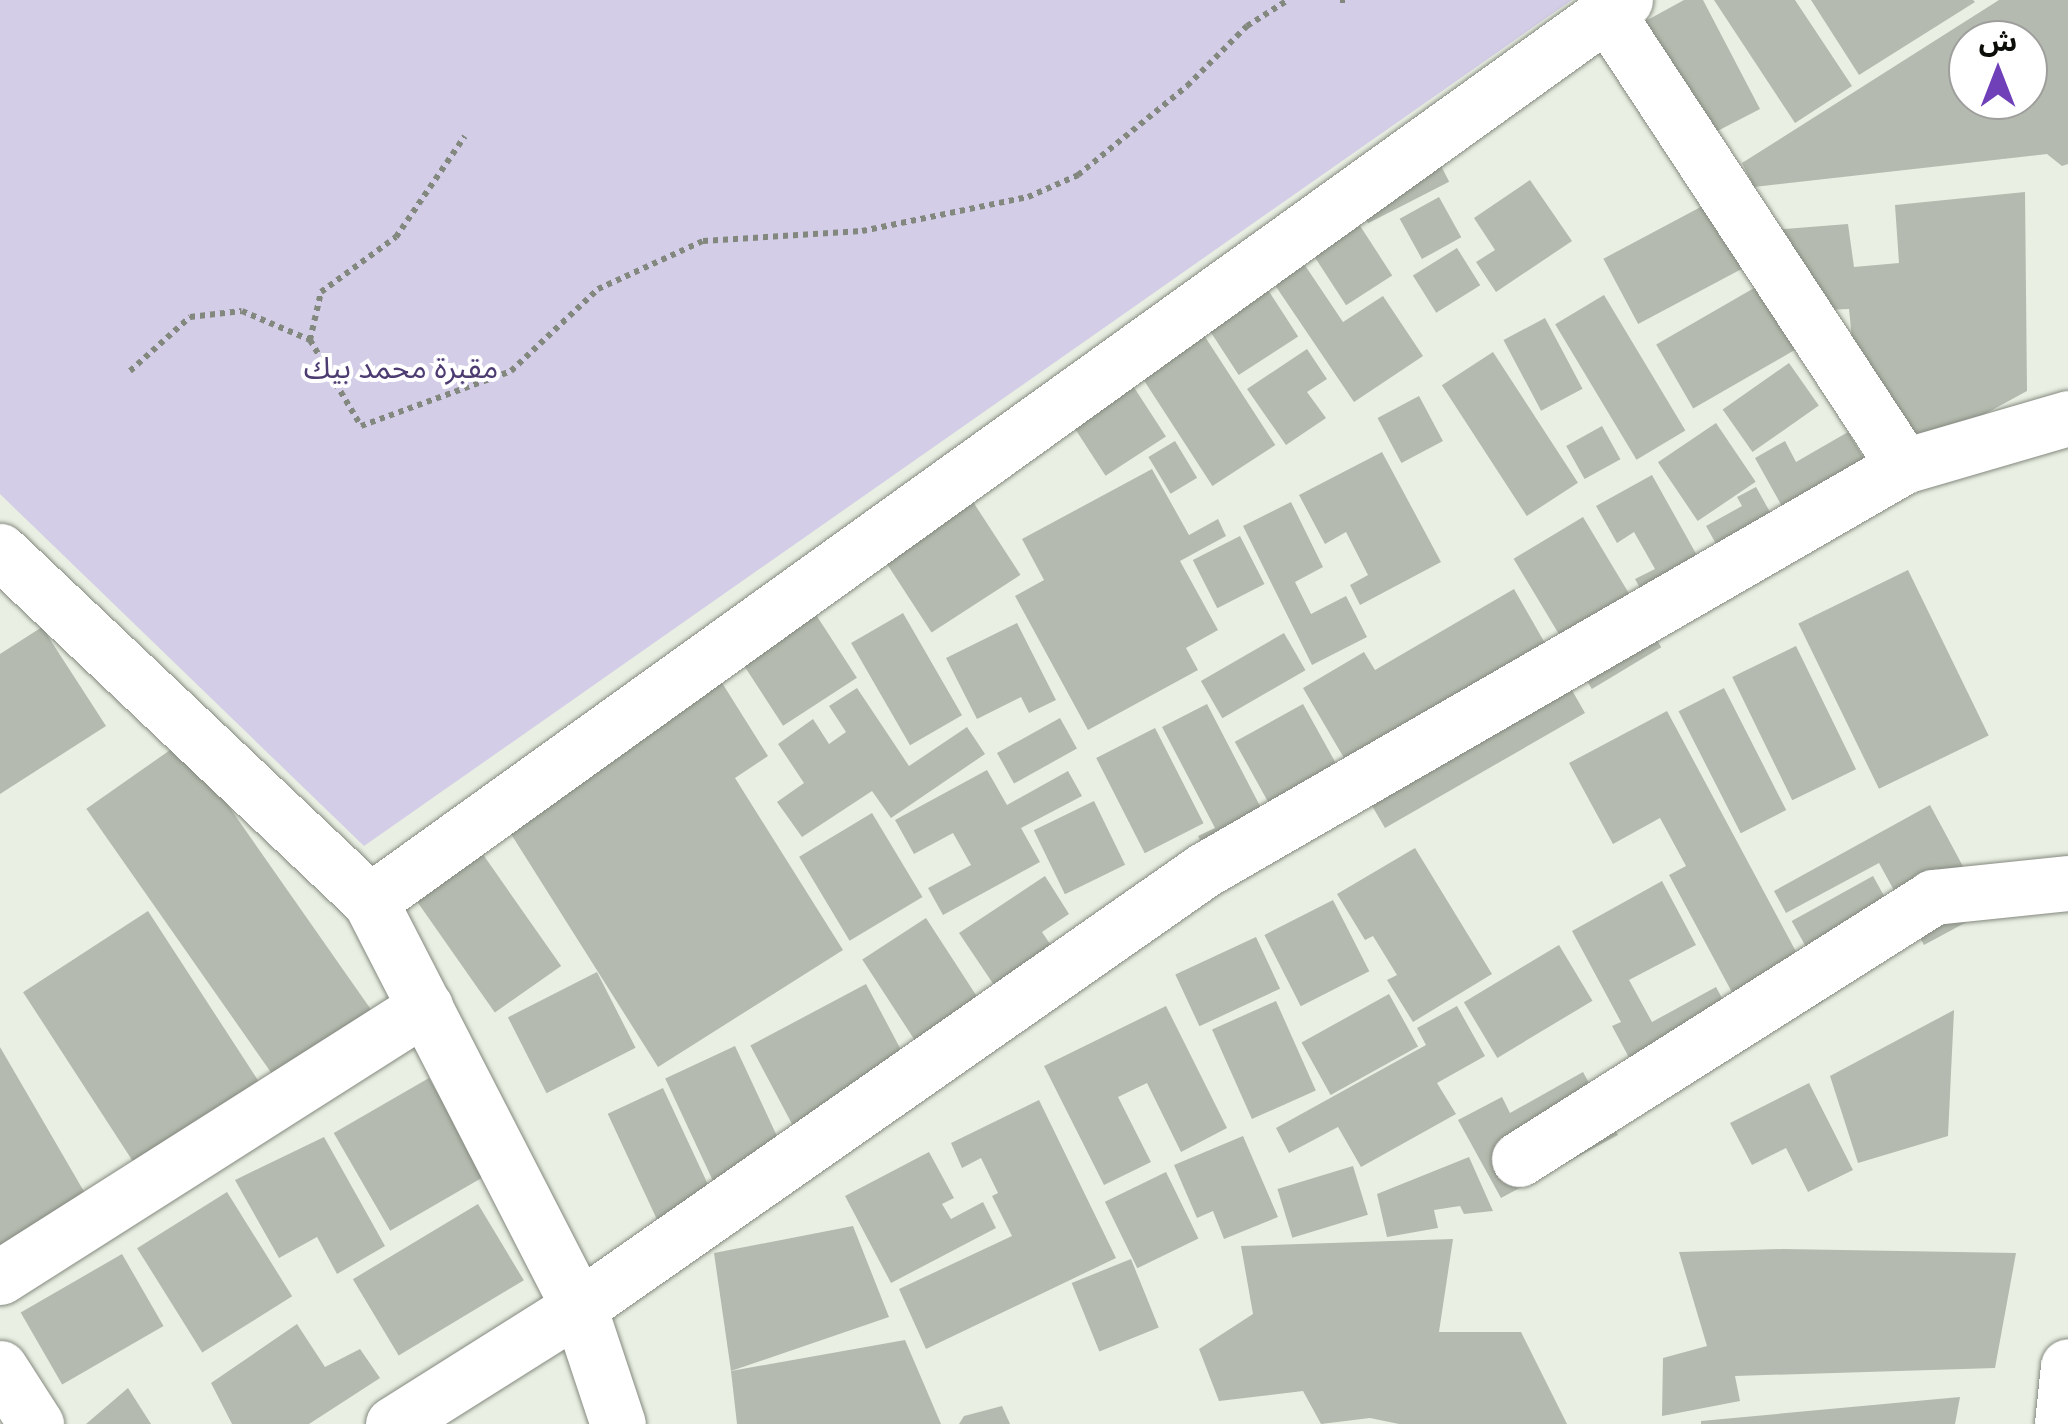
<!DOCTYPE html>
<html>
<head>
<meta charset="utf-8">
<style>
  body { margin:0 }
  #map { position:relative; width:2068px; height:1424px; overflow:hidden; background:#e9efe3; font-family:"Varela Round","Noto Sans Arabic",sans-serif }
  div>[style] { position:absolute }
  .green>* { inset:0; background:#d3cde7 }
  .building>* { inset:0; background:#b4baaf; transform-origin:0 0 }
  .path>* { height:6px; margin-top:-3px; transform-origin:0; background:repeating-linear-gradient(90deg,#83887f 0 5px,transparent 0 10px) }
  .roads { filter:drop-shadow(0 0 2px #84897f) drop-shadow(0 0 2px #84897f) }
  .minor>* { height:55px; margin:-27.5px; padding:0 27.5px; transform-origin:27.5px; border-radius:27.5px; background:#fff }
  .primary>* { height:55px; margin:-27.5px; padding:0 27.5px; transform-origin:27.5px; border-radius:27.5px; background:#fff }
  span { translate:-50% -50%; white-space:nowrap; text-align:center; line-height:1.15; -webkit-text-stroke:8px #fff; paint-order:stroke }
  .park-label { font-size:30px; color:#4d3c71 }
  .north { position:absolute; left:1948px; top:20px; width:100px; height:100px; box-sizing:border-box; background:#fff; border:2px solid #9e9f9d; border-radius:50%; rotate:0deg; font-size:28px; font-weight:700; line-height:40px; text-align:center; color:#0c0e0a }
  .north::after { content:''; display:block; margin:auto; width:35px; height:45px; background:#6f40b8; clip-path:polygon(50% 0,100% 100%,50% 72%,0 100%) }
</style>
</head>
<body>
<div id="map">
  <div class="green">
    <div style="clip-path:polygon(0 0,1572px 0,364px 846px,0 494px)"></div>
  </div>
  <div class="building">
    <div style="clip-path:polygon(1684px 0,1703px 0,1760px 109px,1702px 139px,1642px 23px)"></div>
    <div style="clip-path:polygon(1714px 0,1795px 0,1852px 86px,1795px 123px)"></div>
    <div style="clip-path:polygon(1811px 0,1973px 0,1975px 2px,1859px 75px)"></div>
    <div style="clip-path:polygon(evenodd,1999px 0,2068px 0,2068px 164px,2062px 166px,2047px 154px,1754px 187px,1742px 163px,1999px 0,1968px 40px,2028px 40px,2028px 100px,1968px 100px,1968px 40px)"></div>
    <div style="left:1436px;top:156px;width:29px;height:91px;rotate:63deg"></div>
    <div style="clip-path:polygon(1530px 180px,1572px 241px,1496px 292px,1476px 262px,1495px 250px,1474px 218px)"></div>
    <div style="clip-path:polygon(2025px 192px,2027px 391px,1902px 459px,1860px 417px,1849px 309px,1798px 311px,1773px 230px,1848px 224px,1854px 267px,1899px 263px,1895px 205px)"></div>
    <div style="left:1439px;top:197px;width:46px;height:45px;rotate:61deg"></div>
    <div style="left:1712px;top:201px;width:74px;height:123px;rotate:62deg"></div>
    <div style="left:1353px;top:215px;width:72px;height:55px;rotate:57deg"></div>
    <div style="left:1457px;top:248px;width:44px;height:52px;rotate:58deg"></div>
    <div style="clip-path:polygon(1294px 249px,1343px 322px,1383px 296px,1423px 356px,1354px 402px,1264px 269px)"></div>
    <div style="left:1259px;top:276px;width:72px;height:71px;rotate:57deg"></div>
    <div style="left:1761px;top:284px;width:74px;height:121px;rotate:60deg"></div>
    <div style="left:1604px;top:295px;width:158px;height:57px;rotate:59deg"></div>
    <div style="left:1545px;top:318px;width:80px;height:47px;rotate:62deg"></div>
    <div style="left:1198px;top:326px;width:142px;height:75px;rotate:57deg"></div>
    <div style="clip-path:polygon(1307px 349px,1327px 379px,1307px 392px,1326px 418px,1286px 445px,1247px 389px)"></div>
    <div style="left:1493px;top:352px;width:156px;height:61px;rotate:57deg"></div>
    <div style="left:1789px;top:363px;width:52px;height:81px;rotate:55deg"></div>
    <div style="left:1124px;top:372px;width:77px;height:72px;rotate:57deg"></div>
    <div style="left:1419px;top:396px;width:51px;height:47px;rotate:62deg"></div>
    <div style="left:1716px;top:423px;width:71px;height:70px;rotate:56deg"></div>
    <div style="left:1602px;top:426px;width:38px;height:41px;rotate:61deg"></div>
    <div style="clip-path:polygon(1848px 432px,1872px 472px,1789px 519px,1755px 458px,1785px 441px,1796px 462px)"></div>
    <div style="left:1175px;top:441px;width:43px;height:31px;rotate:59deg"></div>
    <div style="clip-path:polygon(1382px 452px,1441px 562px,1360px 605px,1350px 585px,1368px 575px,1346px 532px,1325px 544px,1299px 495px)"></div>
    <div style="clip-path:polygon(1152px 469px,1189px 535px,1218px 519px,1226px 536px,1180px 561px,1218px 630px,1186px 648px,1198px 670px,1088px 730px,1015px 596px,1044px 580px,1022px 539px)"></div>
    <div style="clip-path:polygon(1652px 475px,1713px 584px,1656px 617px,1635px 579px,1655px 569px,1634px 532px,1617px 543px,1596px 506px)"></div>
    <div style="clip-path:polygon(1756px 487px,1779px 528px,1724px 558px,1706px 526px,1742px 506px,1737px 497px)"></div>
    <div style="left:966px;top:491px;width:100px;height:106px;rotate:57deg"></div>
    <div style="clip-path:polygon(1291px 502px,1323px 567px,1295px 582px,1311px 614px,1346px 596px,1367px 637px,1312px 665px,1243px 526px)"></div>
    <div style="left:1583px;top:517px;width:152px;height:81px;rotate:59deg"></div>
    <div style="left:1240px;top:536px;width:54px;height:53px;rotate:63deg"></div>
    <div style="left:1908px;top:570px;width:184px;height:122px;rotate:64deg"></div>
    <div style="clip-path:polygon(1514px 589px,1585px 713px,1385px 828px,1303px 688px,1364px 652px,1375px 670px)"></div>
    <div style="left:809px;top:604px;width:88px;height:88px;rotate:57deg"></div>
    <div style="left:903px;top:613px;width:118px;height:60px;rotate:60deg"></div>
    <div style="clip-path:polygon(1017px 623px,1056px 700px,1029px 713px,1021px 697px,977px 719px,946px 658px)"></div>
    <div style="clip-path:polygon(42px 627px,106px 726px,0 794px,0 654px)"></div>
    <div style="left:1284px;top:633px;width:43px;height:96px;rotate:60deg"></div>
    <div style="left:1796px;top:646px;width:137px;height:71px;rotate:64deg"></div>
    <div style="clip-path:polygon(719px 678px,768px 756px,735px 778px,843px 950px,658px 1067px,499px 815px)"></div>
    <div style="clip-path:polygon(857px 688px,909px 766px,967px 727px,985px 754px,891px 818px,872px 791px,802px 837px,777px 802px,804px 783px,778px 744px,813px 719px,829px 744px,846px 732px,829px 706px)"></div>
    <div style="left:1724px;top:688px;width:137px;height:51px;rotate:63deg"></div>
    <div style="clip-path:polygon(1207px 704px,1286px 856px,1225px 888px,1198px 836px,1215px 828px,1162px 727px)"></div>
    <div style="left:1303px;top:704px;width:115px;height:78px;rotate:61deg"></div>
    <div style="clip-path:polygon(1667px 711px,1823px 1002px,1756px 1037px,1669px 875px,1686px 866px,1660px 818px,1613px 844px,1569px 763px)"></div>
    <div style="left:1060px;top:718px;width:35px;height:72px;rotate:61deg"></div>
    <div style="left:1155px;top:728px;width:107px;height:66px;rotate:63deg"></div>
    <div style="left:183px;top:741px;width:335px;height:118px;rotate:55deg"></div>
    <div style="clip-path:polygon(987px 770px,1007px 805px,1068px 771px,1082px 796px,1021px 828px,1040px 862px,943px 915px,928px 888px,971px 865px,953px 833px,914px 854px,895px 820px)"></div>
    <div style="left:1094px;top:801px;width:71px;height:67px;rotate:64deg"></div>
    <div style="clip-path:polygon(1930px 805px,1987px 911px,1924px 945px,1879px 863px,1786px 913px,1774px 891px)"></div>
    <div style="left:872px;top:813px;width:98px;height:85px;rotate:59deg"></div>
    <div style="clip-path:polygon(1415px 848px,1492px 974px,1413px 1022px,1387px 980px,1397px 975px,1373px 936px,1365px 940px,1337px 894px)"></div>
    <div style="left:482px;top:853px;width:138px;height:81px;rotate:55deg"></div>
    <div style="clip-path:polygon(1045px 876px,1069px 914px,1042px 932px,1060px 959px,1002px 997px,959px 933px)"></div>
    <div style="left:1873px;top:876px;width:73px;height:93px;rotate:61deg"></div>
    <div style="clip-path:polygon(1662px 881px,1696px 945px,1629px 980px,1652px 1022px,1716px 987px,1749px 1048px,1652px 1100px,1612px 1026px,1621px 1022px,1572px 931px)"></div>
    <div style="left:1333px;top:900px;width:80px;height:77px;rotate:63deg"></div>
    <div style="left:148px;top:911px;width:206px;height:149px;rotate:57deg"></div>
    <div style="left:926px;top:918px;width:106px;height:76px;rotate:57deg"></div>
    <div style="left:1256px;top:937px;width:57px;height:89px;rotate:65deg"></div>
    <div style="left:1559px;top:945px;width:65px;height:111px;rotate:59deg"></div>
    <div style="left:597px;top:972px;width:85px;height:100px;rotate:63deg"></div>
    <div style="left:866px;top:984px;width:99px;height:131px;rotate:62deg"></div>
    <div style="left:1389px;top:994px;width:60px;height:100px;rotate:61deg"></div>
    <div style="left:1276px;top:1001px;width:98px;height:70px;rotate:66deg"></div>
    <div style="clip-path:polygon(1166px 1006px,1227px 1128px,1181px 1152px,1147px 1083px,1118px 1097px,1151px 1162px,1104px 1185px,1044px 1066px)"></div>
    <div style="clip-path:polygon(1457px 1006px,1485px 1056px,1437px 1083px,1456px 1114px,1361px 1167px,1338px 1127px,1289px 1153px,1276px 1128px,1426px 1045px,1417px 1028px)"></div>
    <div style="clip-path:polygon(1954px 1010px,1948px 1136px,1858px 1163px,1830px 1076px)"></div>
    <div style="left:735px;top:1046px;width:123px;height:77px;rotate:65deg"></div>
    <div style="clip-path:polygon(0 1047px,93px 1207px,0 1261px)"></div>
    <div style="clip-path:polygon(1583px 1072px,1618px 1135px,1501px 1198px,1458px 1120px,1502px 1097px,1510px 1113px)"></div>
    <div style="left:429px;top:1078px;width:113px;height:110px;rotate:60deg"></div>
    <div style="clip-path:polygon(1809px 1083px,1853px 1170px,1808px 1192px,1786px 1148px,1752px 1165px,1730px 1123px)"></div>
    <div style="left:663px;top:1088px;width:129px;height:61px;rotate:65deg"></div>
    <div style="clip-path:polygon(1039px 1100px,1116px 1258px,926px 1349px,899px 1289px,1012px 1236px,992px 1196px,998px 1193px,981px 1158px,962px 1168px,951px 1143px)"></div>
    <div style="clip-path:polygon(1243px 1136px,1278px 1217px,1224px 1239px,1213px 1211px,1197px 1218px,1174px 1165px)"></div>
    <div style="clip-path:polygon(324px 1137px,385px 1246px,337px 1274px,317px 1237px,279px 1258px,235px 1180px)"></div>
    <div style="clip-path:polygon(929px 1152px,954px 1198px,942px 1204px,951px 1219px,983px 1202px,996px 1228px,891px 1283px,845px 1196px)"></div>
    <div style="clip-path:polygon(1469px 1157px,1493px 1211px,1464px 1214px,1460px 1206px,1434px 1210px,1438px 1228px,1387px 1237px,1377px 1194px)"></div>
    <div style="left:1353px;top:1166px;width:51px;height:79px;rotate:73deg"></div>
    <div style="left:1166px;top:1172px;width:74px;height:68px;rotate:64deg"></div>
    <div style="left:227px;top:1192px;width:123px;height:106px;rotate:58deg"></div>
    <div style="left:478px;top:1204px;width:89px;height:146px;rotate:59deg"></div>
    <div style="clip-path:polygon(853px 1226px,889px 1317px,731px 1371px,714px 1253px)"></div>
    <div style="clip-path:polygon(1453px 1239px,1439px 1332px,1521px 1332px,1567px 1424px,1399px 1424px,1370px 1418px,1321px 1424px,1303px 1391px,1219px 1401px,1199px 1349px,1253px 1314px,1241px 1246px)"></div>
    <div style="clip-path:polygon(1783px 1249px,2016px 1253px,1995px 1368px,1735px 1376px,1740px 1401px,1662px 1416px,1663px 1358px,1707px 1346px,1679px 1252px)"></div>
    <div style="left:122px;top:1254px;width:83px;height:117px;rotate:60deg"></div>
    <div style="left:1131px;top:1259px;width:74px;height:64px;rotate:68deg"></div>
    <div style="clip-path:polygon(297px 1324px,325px 1367px,360px 1349px,380px 1378px,309px 1424px,232px 1424px,211px 1383px)"></div>
    <div style="clip-path:polygon(905px 1340px,941px 1424px,737px 1424px,731px 1371px)"></div>
    <div style="clip-path:polygon(128px 1388px,151px 1424px,86px 1424px)"></div>
    <div style="clip-path:polygon(1960px 1397px,1955px 1424px,1701px 1424px,1701px 1421px)"></div>
    <div style="clip-path:polygon(1002px 1406px,1010px 1424px,959px 1424px,964px 1416px)"></div>
  </div>
  <div class="path">
    <div style="left:1340px;top:0;width:5px"></div>
    <div style="left:310px;top:340px;width:49px;rotate:-77.1deg"></div>
    <div style="left:321px;top:292px;width:93px;rotate:-36.3deg"></div>
    <div style="left:396px;top:237px;width:122px;rotate:-55.7deg"></div>
    <div style="left:130px;top:371px;width:81px;rotate:-42deg"></div>
    <div style="left:190px;top:317px;width:52px;rotate:-6.6deg"></div>
    <div style="left:242px;top:311px;width:74px;rotate:23.1deg"></div>
    <div style="left:310px;top:340px;width:100px;rotate:59.3deg"></div>
    <div style="left:361px;top:426px;width:160px;rotate:-20.1deg"></div>
    <div style="left:511px;top:371px;width:120px;rotate:-43.3deg"></div>
    <div style="left:598px;top:289px;width:115px;rotate:-24.6deg"></div>
    <div style="left:703px;top:241px;width:159px;rotate:-3.6deg"></div>
    <div style="left:862px;top:231px;width:169px;rotate:-11.6deg"></div>
    <div style="left:1028px;top:197px;width:55px;rotate:-23.7deg"></div>
    <div style="left:1078px;top:175px;width:141px;rotate:-39.2deg"></div>
    <div style="left:1187px;top:86px;width:85px;rotate:-45deg"></div>
    <div style="left:1247px;top:26px;width:49px;rotate:-32.4deg"></div>
  </div>
  <div class="roads">
    <div class="minor">
      <div style="left:1607px;top:13px;width:542px;rotate:56.75deg"></div>
      <div style="left:0;top:551px;width:509px;rotate:43.41deg"></div>
      <div style="left:370px;top:901px;width:1545px;rotate:-35.68deg"></div>
      <div style="left:370px;top:901px;width:457px;rotate:62.8deg"></div>
      <div style="left:579px;top:1307px;width:123px;rotate:71.6deg"></div>
      <div style="left:1519px;top:1159px;width:490px;rotate:-32.3deg"></div>
      <div style="left:1933px;top:897px;width:136px;rotate:-5.9deg"></div>
      <div style="left:0;top:1277px;width:504px;rotate:-32.43deg"></div>
      <div style="left:0;top:1368px;width:67px;rotate:57.3deg"></div>
      <div style="left:393px;top:1424px;width:220px;rotate:-32.2deg"></div>
      <div style="left:579px;top:1307px;width:763px;rotate:-34.96deg"></div>
      <div style="left:1204px;top:870px;width:808px;rotate:-29.99deg"></div>
      <div style="left:1904px;top:466px;width:171px;rotate:-16.3deg"></div>
    </div>
    <div class="primary">
      <div style="left:2062px;top:1424px;width:58px;rotate:-84.1deg"></div>
    </div>
  </div>
  <div class="park-label">
    <span style="left:401px;top:369px">مقبرة محمد بيك</span>
  </div>
  <div class="north">ش</div>
</div>
</body>
</html>
